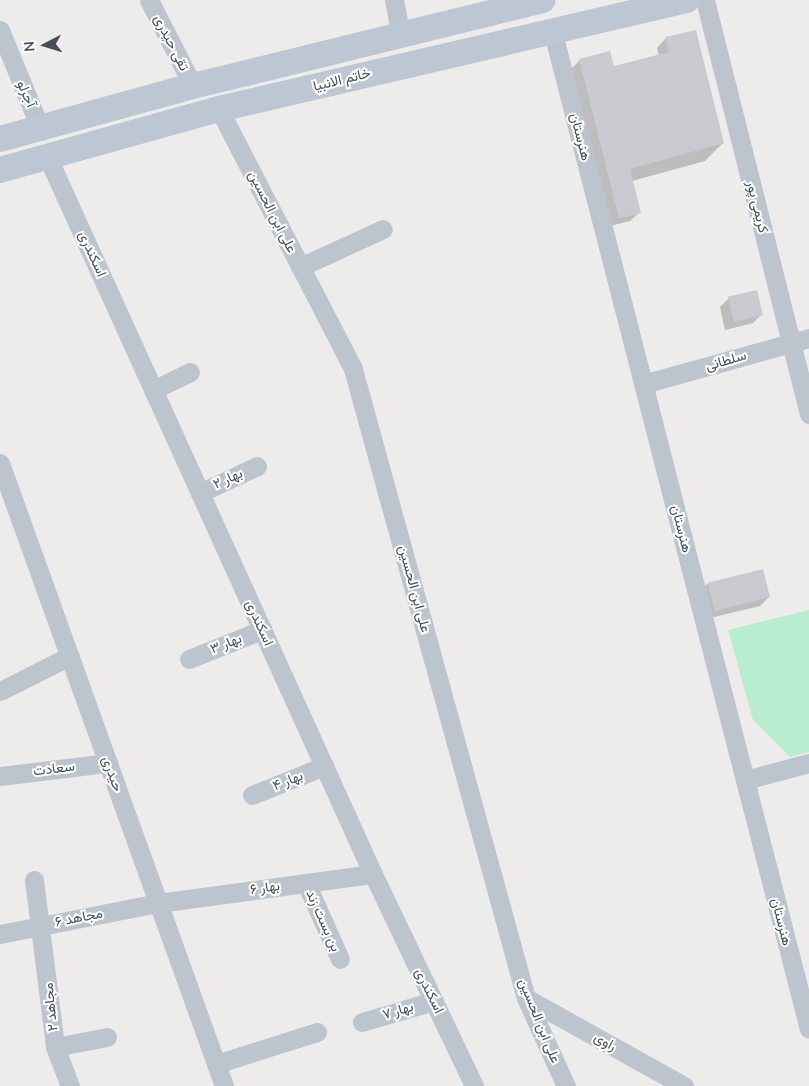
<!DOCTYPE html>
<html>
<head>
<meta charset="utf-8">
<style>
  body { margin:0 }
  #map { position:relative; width:809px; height:1086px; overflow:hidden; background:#eeebeb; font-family:"Nunito Sans",Vazirmatn,sans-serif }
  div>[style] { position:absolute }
  .green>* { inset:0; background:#b8edcf }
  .shadow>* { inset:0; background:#0003 }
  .building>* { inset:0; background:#c8cad0; transform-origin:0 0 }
  .minor>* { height:19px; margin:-9.5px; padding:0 9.5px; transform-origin:9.5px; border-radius:9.5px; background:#bcc5ce }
  .secondary>* { height:26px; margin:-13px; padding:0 13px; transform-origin:13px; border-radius:13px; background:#bdc7d4 }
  span { translate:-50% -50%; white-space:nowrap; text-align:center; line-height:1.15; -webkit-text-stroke:4px #fff; paint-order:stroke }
  .street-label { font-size:14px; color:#444d58 }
  .north { position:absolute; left:20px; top:20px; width:50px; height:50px; -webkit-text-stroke:4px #fff; paint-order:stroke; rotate:265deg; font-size:14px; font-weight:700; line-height:20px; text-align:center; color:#444d58 }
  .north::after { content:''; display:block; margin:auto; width:18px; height:22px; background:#444d58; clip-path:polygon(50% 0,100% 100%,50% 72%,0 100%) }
</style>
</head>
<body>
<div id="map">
  <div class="green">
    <div style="clip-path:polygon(809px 610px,809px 752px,790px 757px,753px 720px,728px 630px)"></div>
  </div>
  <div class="shadow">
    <div style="clip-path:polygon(666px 38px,723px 143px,705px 161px,632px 181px,640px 212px,630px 221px,610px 226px,566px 74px,580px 60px,613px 68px,659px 56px,657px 48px)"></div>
    <div style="clip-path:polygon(729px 298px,762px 314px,753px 323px,725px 330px,720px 307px)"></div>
    <div style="clip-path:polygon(708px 583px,769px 597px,760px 606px,706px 619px,699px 592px)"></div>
  </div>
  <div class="building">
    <div style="clip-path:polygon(696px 30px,724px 143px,630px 169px,641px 213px,619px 218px,579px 59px,610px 51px,614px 66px,669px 52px,665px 37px)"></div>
    <div style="left:757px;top:290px;width:26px;height:30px;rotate:77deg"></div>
    <div style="left:763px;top:569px;width:29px;height:57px;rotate:76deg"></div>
  </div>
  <div class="minor">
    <div style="left:149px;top:0;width:97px;rotate:62.9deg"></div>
    <div style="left:394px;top:0;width:36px;rotate:79deg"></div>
    <div style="left:705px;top:0;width:427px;rotate:75.9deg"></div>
    <div style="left:552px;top:29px;width:1032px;rotate:75.59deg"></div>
    <div style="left:0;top:30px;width:108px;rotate:67.7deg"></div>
    <div style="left:219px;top:109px;width:292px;rotate:62.7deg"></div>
    <div style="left:353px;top:369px;width:652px;rotate:74.62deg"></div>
    <div style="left:526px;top:998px;width:97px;rotate:65.6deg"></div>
    <div style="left:48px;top:158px;width:786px;rotate:65.59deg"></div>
    <div style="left:373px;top:874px;width:235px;rotate:64.5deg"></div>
    <div style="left:300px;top:267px;width:91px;rotate:-24.6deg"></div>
    <div style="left:643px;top:384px;width:172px;rotate:-15.5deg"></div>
    <div style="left:153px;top:390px;width:41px;rotate:-25.9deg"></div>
    <div style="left:0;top:463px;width:662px;rotate:70.22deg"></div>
    <div style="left:200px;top:493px;width:63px;rotate:-25.3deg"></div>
    <div style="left:189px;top:659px;width:79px;rotate:-21.7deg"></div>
    <div style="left:0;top:691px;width:78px;rotate:-26.6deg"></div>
    <div style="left:0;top:776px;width:109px;rotate:-6.9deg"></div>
    <div style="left:745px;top:780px;width:66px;rotate:-14.9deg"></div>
    <div style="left:252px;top:795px;width:78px;rotate:-21.9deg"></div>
    <div style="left:34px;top:880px;width:168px;rotate:82.8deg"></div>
    <div style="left:55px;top:1047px;width:42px;rotate:69deg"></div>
    <div style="left:306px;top:883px;width:83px;rotate:65.9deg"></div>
    <div style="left:0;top:934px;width:161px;rotate:-11.1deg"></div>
    <div style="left:158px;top:903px;width:217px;rotate:-7.7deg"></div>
    <div style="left:526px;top:998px;width:181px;rotate:29.1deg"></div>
    <div style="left:362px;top:1022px;width:75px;rotate:-16.3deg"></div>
    <div style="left:55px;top:1047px;width:53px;rotate:-10.9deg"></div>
    <div style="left:216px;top:1064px;width:106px;rotate:-17.6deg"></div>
  </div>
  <div class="secondary">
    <div style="left:0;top:139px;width:200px;rotate:-15.4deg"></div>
    <div style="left:193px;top:86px;width:360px;rotate:-13.8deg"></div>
    <div style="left:0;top:170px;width:227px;rotate:-15.6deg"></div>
    <div style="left:219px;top:109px;width:480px;rotate:-13.1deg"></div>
  </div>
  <div class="street-label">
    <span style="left:171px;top:43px;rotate:63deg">تقی حیدری</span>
    <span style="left:342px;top:80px;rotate:-14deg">خاتم الانبیا</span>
    <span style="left:26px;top:94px;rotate:67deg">آجرلو</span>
    <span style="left:580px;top:137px;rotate:76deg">هنرستان</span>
    <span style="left:757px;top:207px;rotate:76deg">کریمی پور</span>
    <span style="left:272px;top:212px;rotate:63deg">علی ابن الحسین</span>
    <span style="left:92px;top:254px;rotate:66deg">اسکندری</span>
    <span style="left:726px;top:361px;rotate:-16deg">سلطانی</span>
    <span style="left:228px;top:479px;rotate:-25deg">بهار ۲</span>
    <span style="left:681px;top:529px;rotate:76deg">هنرستان</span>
    <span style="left:414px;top:589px;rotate:75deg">علی ابن الحسین</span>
    <span style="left:259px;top:623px;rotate:66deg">اسکندری</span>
    <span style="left:226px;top:644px;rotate:-22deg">بهار ۳</span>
    <span style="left:54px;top:769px;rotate:-7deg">سعادت</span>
    <span style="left:112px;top:774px;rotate:70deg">حیدری</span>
    <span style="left:288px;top:781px;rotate:-22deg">بهار ۴</span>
    <span style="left:265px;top:888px;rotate:-8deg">بهار ۶</span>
    <span style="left:79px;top:918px;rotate:-11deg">مجاهد ۶</span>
    <span style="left:323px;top:921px;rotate:66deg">بن بست زند</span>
    <span style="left:781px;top:922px;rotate:76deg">هنرستان</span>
    <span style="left:429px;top:991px;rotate:64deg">اسکندری</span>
    <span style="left:51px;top:1007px;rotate:-96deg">مجاهد ۲</span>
    <span style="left:398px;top:1011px;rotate:-17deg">بهار ۷</span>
    <span style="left:539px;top:1021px;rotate:68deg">علی ابن الحسین</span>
    <span style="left:605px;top:1042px;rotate:29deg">راوی</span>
  </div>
  <div class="north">N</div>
</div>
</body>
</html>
